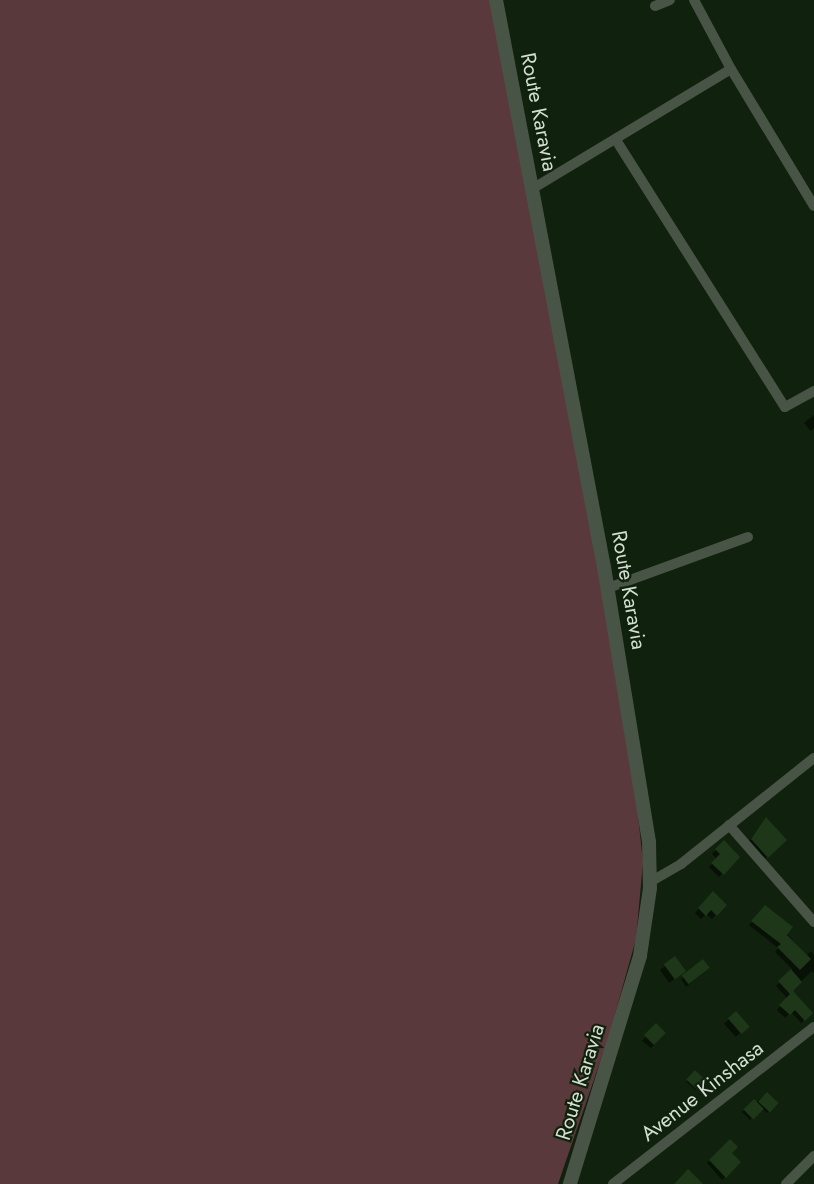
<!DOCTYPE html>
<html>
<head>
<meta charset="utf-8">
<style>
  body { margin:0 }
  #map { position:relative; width:814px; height:1184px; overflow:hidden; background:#10210d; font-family:Jost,sans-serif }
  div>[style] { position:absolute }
  .green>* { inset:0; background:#59393b }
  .shadow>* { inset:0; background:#0007; transform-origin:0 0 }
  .building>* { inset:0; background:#1d3718; transform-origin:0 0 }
  .minor>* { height:10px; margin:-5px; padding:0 5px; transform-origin:5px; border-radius:5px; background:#485446 }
  .tertiary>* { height:14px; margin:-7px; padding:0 7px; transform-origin:7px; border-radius:7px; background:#485446 }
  span { translate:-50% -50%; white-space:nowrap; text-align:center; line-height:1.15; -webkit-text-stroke:4.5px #10210d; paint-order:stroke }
  .street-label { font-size:21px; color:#d3dfd1 }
</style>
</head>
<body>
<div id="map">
  <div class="green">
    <div style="clip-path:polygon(0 0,492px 0,590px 524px,632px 759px,643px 862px,636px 939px,608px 1039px,558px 1184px,0 1184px)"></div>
  </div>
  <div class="shadow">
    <div style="clip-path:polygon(814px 415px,814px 428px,811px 431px,804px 423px)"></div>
    <div style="clip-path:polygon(765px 819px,785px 840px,762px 861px,747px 844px)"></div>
    <div style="clip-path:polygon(724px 842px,738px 857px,719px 877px,709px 867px,717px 859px,712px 854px)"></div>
    <div style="clip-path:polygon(713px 893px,725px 905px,712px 919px,706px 914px,701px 919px,695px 913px)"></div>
    <div style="clip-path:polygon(765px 907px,806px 956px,811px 951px,814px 955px,814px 974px,812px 971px,791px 991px,811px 1013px,801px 1023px,791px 1012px,785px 1018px,777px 1010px,787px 998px,776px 986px,792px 969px,775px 952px,778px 948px,749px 925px)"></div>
    <div style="clip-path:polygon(675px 958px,680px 975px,669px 983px,660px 970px)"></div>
    <div style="clip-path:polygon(703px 961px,708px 968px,686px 987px,681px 979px)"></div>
    <div style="left:736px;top:1013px;width:18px;height:16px;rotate:49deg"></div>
    <div style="clip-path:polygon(652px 1030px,655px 1044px,651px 1048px,642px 1041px)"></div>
    <div style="left:695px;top:1072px;width:13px;height:13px;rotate:42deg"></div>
    <div style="clip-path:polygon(767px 1094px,777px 1103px,767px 1113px,762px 1108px,750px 1120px,742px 1112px)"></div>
    <div style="clip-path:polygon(730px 1141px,730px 1154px,739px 1163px,722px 1180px,707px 1163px)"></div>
  </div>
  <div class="building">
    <div style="clip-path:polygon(766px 817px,787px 840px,768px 858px,751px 839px)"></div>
    <div style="clip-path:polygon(724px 840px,740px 857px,724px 875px,711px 863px,720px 854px,715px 849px)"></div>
    <div style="clip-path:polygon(713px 891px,727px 905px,717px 916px,711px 910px,706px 916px,698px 908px)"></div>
    <div style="clip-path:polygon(765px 905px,793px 927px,787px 935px,811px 959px,800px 970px,777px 947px,781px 944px,751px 921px)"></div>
    <div style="left:675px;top:956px;width:19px;height:14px;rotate:54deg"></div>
    <div style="left:703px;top:959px;width:11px;height:27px;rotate:52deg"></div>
    <div style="clip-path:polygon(791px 969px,802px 982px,793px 991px,813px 1013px,805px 1021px,795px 1010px,790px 1015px,779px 1005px,790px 994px,778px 981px)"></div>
    <div style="left:736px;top:1011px;width:21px;height:11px;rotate:49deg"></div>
    <div style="left:656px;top:1023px;width:14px;height:17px;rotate:45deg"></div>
    <div style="left:695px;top:1070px;width:16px;height:13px;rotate:43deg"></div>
    <div style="left:767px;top:1092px;width:16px;height:13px;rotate:43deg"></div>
    <div style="left:754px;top:1099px;width:14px;height:15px;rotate:45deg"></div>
    <div style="clip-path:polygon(730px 1139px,738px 1147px,732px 1153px,741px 1162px,726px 1178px,709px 1160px)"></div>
    <div style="clip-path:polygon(688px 1169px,703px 1184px,674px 1184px)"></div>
  </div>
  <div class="minor">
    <div style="left:694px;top:0;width:78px;rotate:61.8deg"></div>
    <div style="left:655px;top:6px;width:16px;rotate:-22deg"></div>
    <div style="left:616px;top:140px;width:316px;rotate:57.7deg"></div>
    <div style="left:785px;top:407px;width:33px;rotate:-29deg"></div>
    <div style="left:532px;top:189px;width:232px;rotate:-31.1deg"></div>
    <div style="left:731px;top:69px;width:160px;rotate:58.8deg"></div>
    <div style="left:608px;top:588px;width:149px;rotate:-20deg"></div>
    <div style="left:729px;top:825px;width:129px;rotate:48.8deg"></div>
    <div style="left:650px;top:882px;width:36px;rotate:-30deg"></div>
    <div style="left:681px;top:864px;width:170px;rotate:-38.6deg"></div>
    <div style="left:613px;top:1184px;width:255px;rotate:-38deg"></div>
    <div style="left:786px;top:1184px;width:40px;rotate:-45deg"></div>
  </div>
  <div class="tertiary">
    <div style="left:496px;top:0;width:577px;rotate:79.22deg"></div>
    <div style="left:604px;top:567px;width:279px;rotate:80.7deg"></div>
    <div style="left:649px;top:842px;width:46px;rotate:88.8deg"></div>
    <div style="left:650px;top:888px;width:69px;rotate:98.4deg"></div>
    <div style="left:640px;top:956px;width:239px;rotate:107.1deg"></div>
  </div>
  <div class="street-label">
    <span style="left:539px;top:112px;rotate:79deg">Route Karavia</span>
    <span style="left:629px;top:590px;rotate:80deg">Route Karavia</span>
    <span style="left:580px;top:1082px;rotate:-73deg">Route Karavia</span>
    <span style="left:702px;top:1091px;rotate:-38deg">Avenue Kinshasa</span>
  </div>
</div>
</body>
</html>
